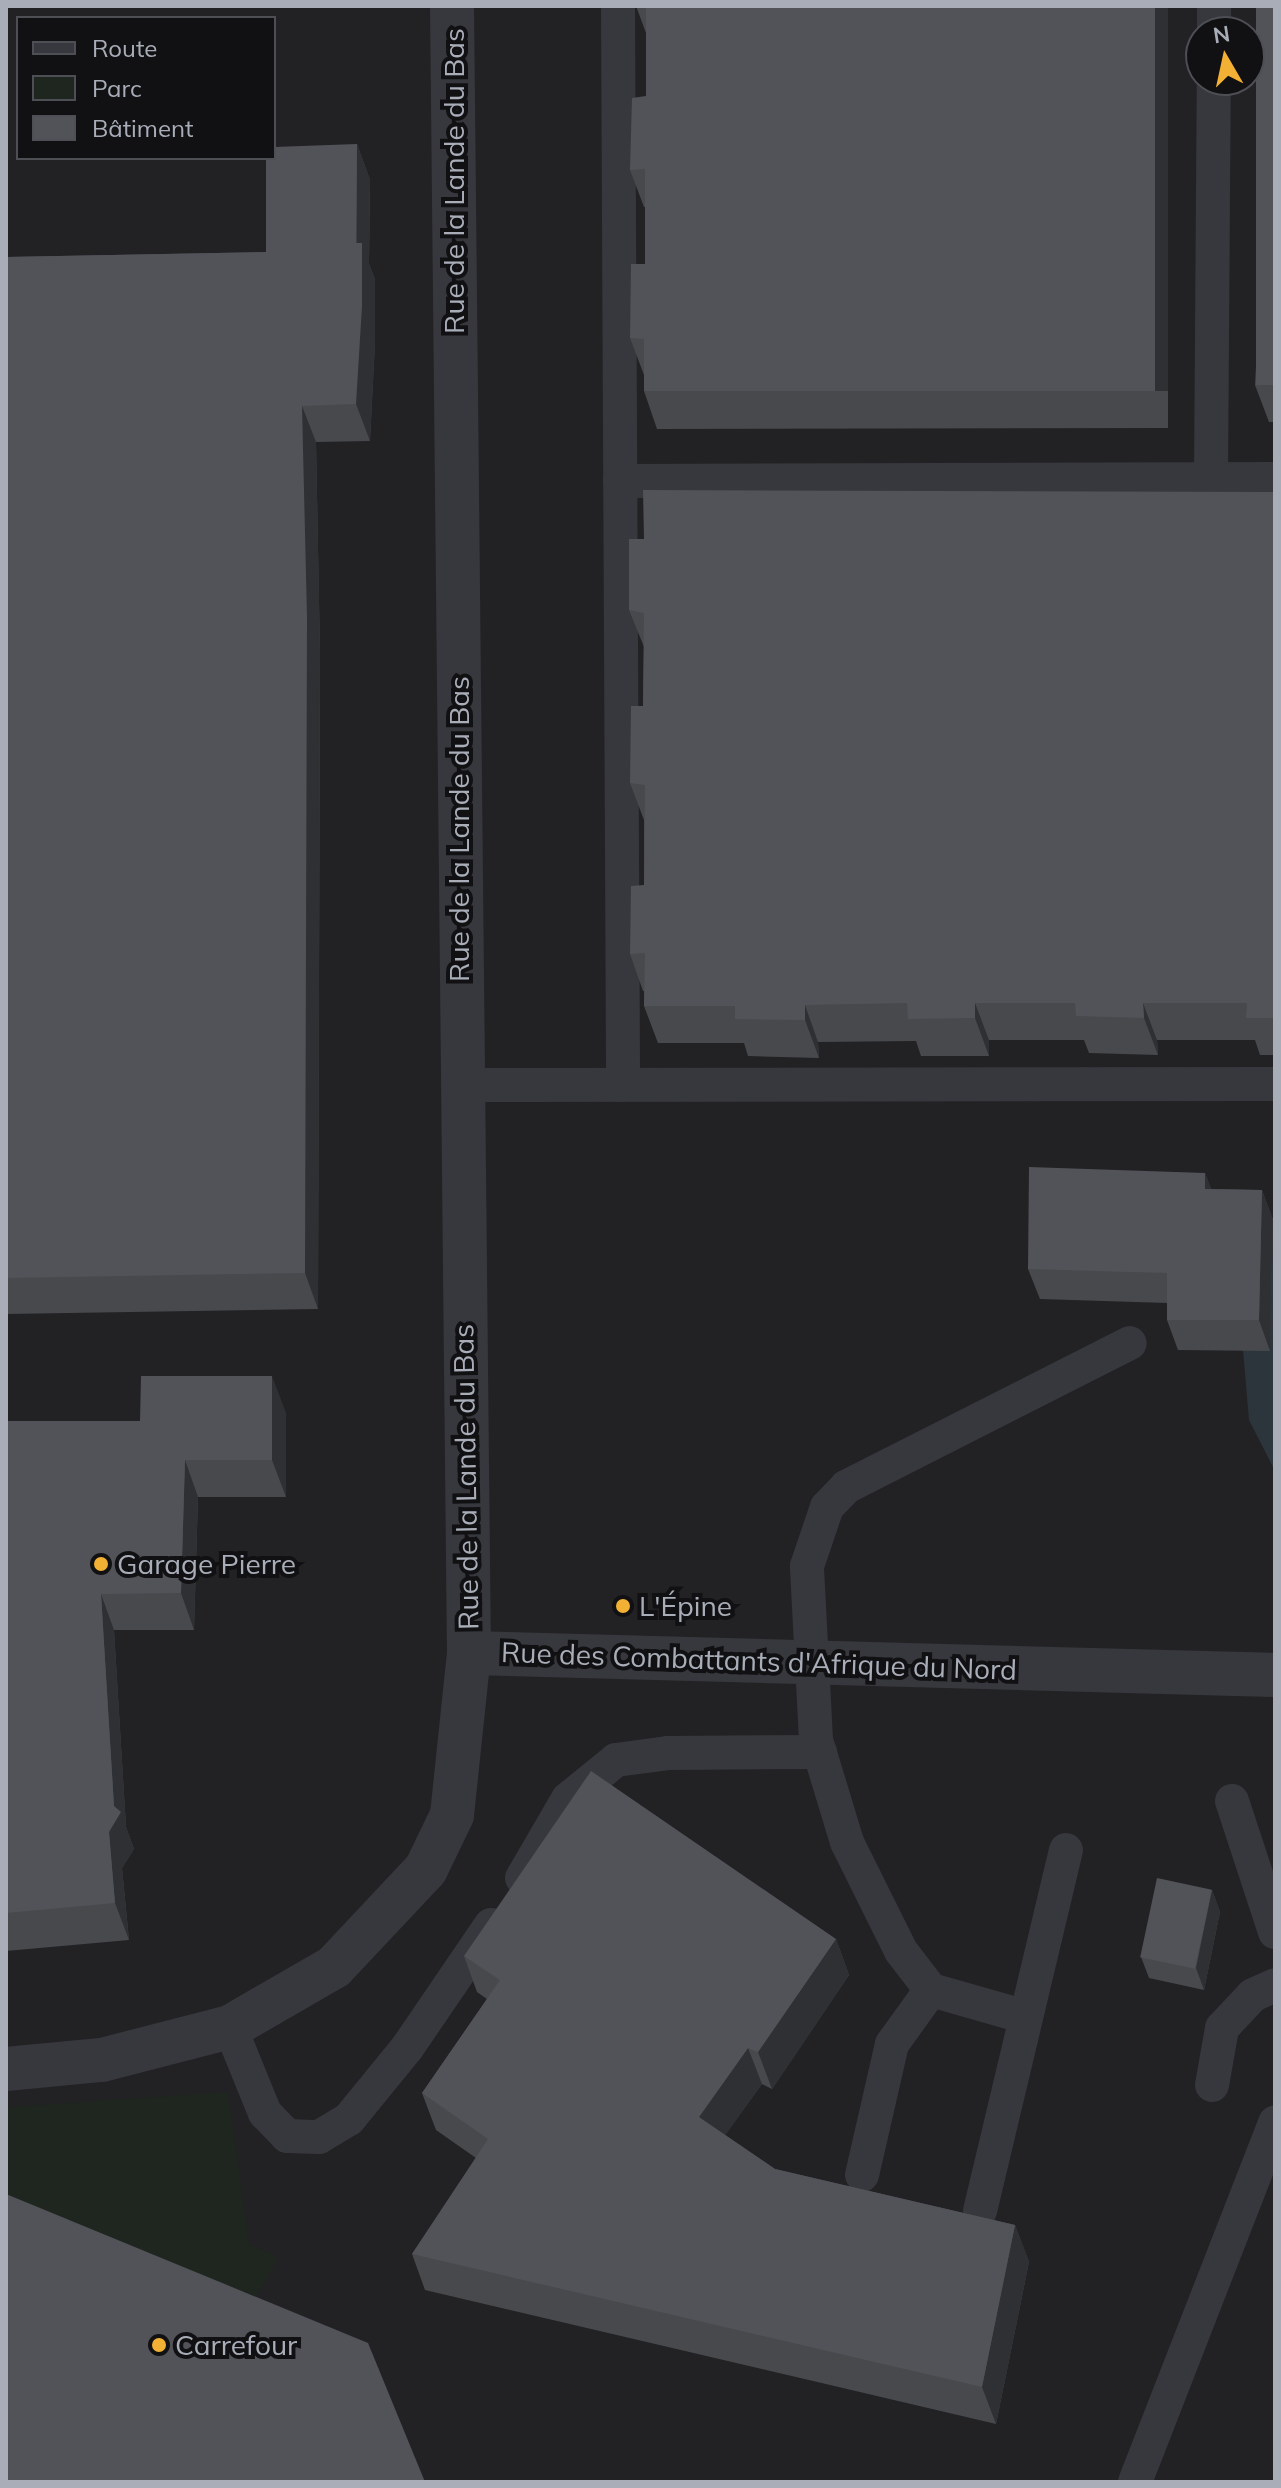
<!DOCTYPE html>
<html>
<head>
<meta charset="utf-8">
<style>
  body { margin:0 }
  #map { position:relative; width:1281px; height:2488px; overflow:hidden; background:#161618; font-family:Mulish,sans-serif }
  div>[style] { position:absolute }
  .built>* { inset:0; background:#222225 }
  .green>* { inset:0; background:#1e261f }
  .water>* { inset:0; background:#2c353c }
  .lane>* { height:34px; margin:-17px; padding:0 17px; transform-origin:17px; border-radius:17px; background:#37383d }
  .street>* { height:44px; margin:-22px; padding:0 22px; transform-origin:22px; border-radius:22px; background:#37383d }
  .wall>* { inset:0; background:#47494d }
  .shaded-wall>* { inset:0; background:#2f3033; transform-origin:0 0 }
  .building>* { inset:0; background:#525359; transform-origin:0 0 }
  .dots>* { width:22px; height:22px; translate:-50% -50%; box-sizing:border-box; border:4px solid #111113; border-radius:50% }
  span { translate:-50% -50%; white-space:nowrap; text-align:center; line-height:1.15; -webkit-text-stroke:8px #111113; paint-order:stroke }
  .street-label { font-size:28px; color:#a8adb8 }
  .poi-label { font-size:28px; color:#a8adb8 }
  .left { translate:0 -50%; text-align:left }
  .frame { position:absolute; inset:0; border:8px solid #a8adb8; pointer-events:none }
  .legend { position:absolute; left:16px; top:16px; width:260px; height:144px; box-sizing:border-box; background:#111113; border:2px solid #4d4f55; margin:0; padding:10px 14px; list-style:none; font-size:24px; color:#a8adb8 }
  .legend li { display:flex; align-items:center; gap:16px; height:40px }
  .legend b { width:40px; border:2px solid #4d4f55 }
  .north { position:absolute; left:1185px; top:16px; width:80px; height:80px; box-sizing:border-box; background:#111113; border:2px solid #4d4f55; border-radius:50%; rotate:351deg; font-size:22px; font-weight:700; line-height:32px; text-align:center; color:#a8adb8 }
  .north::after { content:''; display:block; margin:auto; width:28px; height:36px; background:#f2b134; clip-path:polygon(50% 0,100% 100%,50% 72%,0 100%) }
</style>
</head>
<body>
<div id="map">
  <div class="built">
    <div style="clip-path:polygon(evenodd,6px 6px,1275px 6px,1275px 2482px,6px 2482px,6px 6px,18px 18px,274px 18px,274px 158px,18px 158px,18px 18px,6px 6px,1201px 32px,1249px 32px,1249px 80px,1201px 80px,1201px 32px)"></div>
  </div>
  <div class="green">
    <div style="clip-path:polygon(228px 2092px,249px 2245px,279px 2257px,244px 2317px,6px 2219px,6px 2107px)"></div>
  </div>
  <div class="water">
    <div style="clip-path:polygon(1273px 1220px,1275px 1220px,1275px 1471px,1249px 1420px,1243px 1350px,1270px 1350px)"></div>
  </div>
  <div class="lane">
    <div style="left:618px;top:6px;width:1079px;rotate:89.73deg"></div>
    <div style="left:1214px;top:32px;width:26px;rotate:-90deg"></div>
    <div style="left:1211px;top:480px;width:400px;rotate:-89.6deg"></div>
    <div style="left:620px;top:481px;width:655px;rotate:-0.17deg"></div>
    <div style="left:461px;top:1085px;width:814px;rotate:-0.07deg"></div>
    <div style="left:1232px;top:1801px;width:138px;rotate:71.8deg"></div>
    <div style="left:522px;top:1878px;width:91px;rotate:-59.8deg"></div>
    <div style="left:568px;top:1799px;width:62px;rotate:-39.1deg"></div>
    <div style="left:616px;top:1760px;width:52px;rotate:-7.7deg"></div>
    <div style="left:668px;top:1753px;width:152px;rotate:-0.4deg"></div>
    <div style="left:1026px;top:2017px;width:99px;rotate:-164.1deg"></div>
    <div style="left:931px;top:1990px;width:49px;rotate:-127.6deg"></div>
    <div style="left:901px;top:1951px;width:122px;rotate:-116.4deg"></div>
    <div style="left:847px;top:1842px;width:107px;rotate:-106.9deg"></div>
    <div style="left:816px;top:1740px;width:174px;rotate:-93deg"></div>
    <div style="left:807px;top:1566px;width:62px;rotate:-71.3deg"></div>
    <div style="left:827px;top:1507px;width:28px;rotate:-46deg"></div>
    <div style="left:846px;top:1487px;width:318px;rotate:-26.9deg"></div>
    <div style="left:230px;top:2027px;width:93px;rotate:67.9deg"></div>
    <div style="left:265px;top:2113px;width:32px;rotate:46deg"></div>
    <div style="left:287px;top:2136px;width:32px;rotate:2deg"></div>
    <div style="left:319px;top:2137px;width:35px;rotate:-31deg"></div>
    <div style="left:349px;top:2119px;width:92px;rotate:-50.8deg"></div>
    <div style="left:407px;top:2048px;width:149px;rotate:-55.7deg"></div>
    <div style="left:1212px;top:2085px;width:58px;rotate:-80deg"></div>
    <div style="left:1222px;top:2028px;width:45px;rotate:-46.8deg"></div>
    <div style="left:1253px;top:1995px;width:24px;rotate:-24deg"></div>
    <div style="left:862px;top:2175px;width:134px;rotate:-77.1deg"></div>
    <div style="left:892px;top:2044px;width:67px;rotate:-54.2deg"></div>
    <div style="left:980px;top:2211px;width:371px;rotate:-76.6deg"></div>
    <div style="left:1135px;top:2482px;width:386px;rotate:-68.7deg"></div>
  </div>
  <div class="street">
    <div style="left:452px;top:6px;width:1647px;rotate:89.41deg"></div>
    <div style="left:6px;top:2069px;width:96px;rotate:-5.4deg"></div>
    <div style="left:102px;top:2060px;width:132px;rotate:-14.5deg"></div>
    <div style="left:230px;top:2027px;width:120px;rotate:-30deg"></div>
    <div style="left:334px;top:1967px;width:134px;rotate:-46.8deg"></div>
    <div style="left:426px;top:1869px;width:60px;rotate:-64.3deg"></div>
    <div style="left:452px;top:1815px;width:163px;rotate:-84deg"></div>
    <div style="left:469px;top:1653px;width:806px;rotate:1.56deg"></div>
  </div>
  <div class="wall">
    <div style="clip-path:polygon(636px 6px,1168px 6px,1168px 428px,657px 429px,644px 391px,644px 375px,630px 338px,645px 264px,645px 207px,644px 207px,630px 170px,646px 96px,646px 33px)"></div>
    <div style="clip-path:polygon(1275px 6px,1275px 422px,1269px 422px,1255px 385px)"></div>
    <div style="clip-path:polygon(357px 144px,370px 180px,369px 264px,375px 279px,375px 342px,370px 441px,316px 442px,320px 653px,318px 1309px,6px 1314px,6px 257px,266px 252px)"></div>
    <div style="clip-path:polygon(1275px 492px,1275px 1055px,1260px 1055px,1255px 1040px,1157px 1040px,1158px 1055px,1089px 1053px,1084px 1040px,989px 1040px,989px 1056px,921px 1056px,916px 1041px,818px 1042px,819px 1058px,748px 1056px,744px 1043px,658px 1043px,644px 1006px,644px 991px,643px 991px,630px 954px,644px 885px,644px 820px,630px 783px,643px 706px,644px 647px,629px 610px,644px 539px)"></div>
    <div style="clip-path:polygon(1205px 1173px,1211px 1189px,1262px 1190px,1273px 1220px,1270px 1351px,1178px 1350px,1167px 1320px,1167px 1303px,1040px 1299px,1028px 1269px)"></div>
    <div style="clip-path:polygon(286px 1413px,286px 1497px,198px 1497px,194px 1630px,114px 1630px,126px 1827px,134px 1849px,122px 1868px,129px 1940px,6px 1951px,6px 1421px,140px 1421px)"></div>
    <div style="clip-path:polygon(1212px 1890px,1220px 1912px,1204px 1990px,1149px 1978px,1141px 1957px)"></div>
    <div style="clip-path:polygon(836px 1939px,849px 1975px,772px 2089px,762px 2084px,725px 2135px,775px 2169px,1015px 2225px,1029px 2262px,996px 2424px,425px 2290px,412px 2254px,476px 2158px,436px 2130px,422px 2093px,487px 1999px,477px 1992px,464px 1956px)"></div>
  </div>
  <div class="shaded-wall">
    <div style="left:1155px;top:6px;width:13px;height:385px"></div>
    <div style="clip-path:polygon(357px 144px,370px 180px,369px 264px,375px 279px,375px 342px,370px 441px,356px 404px)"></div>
    <div style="clip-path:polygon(302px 406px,316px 442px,320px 653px,318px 1309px,305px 1273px)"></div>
    <div style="clip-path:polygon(975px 1003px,989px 1040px,989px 1056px,975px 1018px)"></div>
    <div style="clip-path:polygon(1143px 1003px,1157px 1040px,1158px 1055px,1144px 1018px)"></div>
    <div style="clip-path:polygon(805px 1005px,818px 1042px,819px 1058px,805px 1020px)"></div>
    <div style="clip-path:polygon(1205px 1173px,1216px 1203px,1205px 1189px)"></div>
    <div style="clip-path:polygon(1262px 1190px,1273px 1220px,1270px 1351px,1259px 1320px)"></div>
    <div style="clip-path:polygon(272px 1376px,286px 1413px,286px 1497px,272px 1460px)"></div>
    <div style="clip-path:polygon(185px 1460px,198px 1497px,194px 1630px,181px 1593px)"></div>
    <div style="clip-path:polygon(101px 1594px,114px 1630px,126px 1827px,134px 1849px,122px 1868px,129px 1940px,115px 1903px,109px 1832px,114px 1806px)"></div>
    <div style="clip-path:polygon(1212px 1890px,1220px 1912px,1204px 1990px,1196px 1968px)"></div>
    <div style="clip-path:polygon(836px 1939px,849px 1975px,772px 2089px,758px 2052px)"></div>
    <div style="clip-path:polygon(748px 2048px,762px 2084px,712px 2154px,699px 2117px)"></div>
    <div style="clip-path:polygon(1015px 2225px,1029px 2262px,996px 2424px,982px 2387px)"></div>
  </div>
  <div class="building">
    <div style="clip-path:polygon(646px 6px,1155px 6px,1155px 391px,644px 391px,644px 339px,630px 338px,631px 264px,645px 264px,645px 169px,630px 170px,632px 98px,646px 96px)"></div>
    <div style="left:1256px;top:6px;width:19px;height:379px"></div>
    <div style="clip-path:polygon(357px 144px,356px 243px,362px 243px,362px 306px,356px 404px,302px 406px,307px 617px,305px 1273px,6px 1278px,6px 257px,266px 252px,266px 158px,274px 158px,274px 147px)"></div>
    <div style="clip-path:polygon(643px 490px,1275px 492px,1275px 1018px,1246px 1018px,1247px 1003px,1143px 1003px,1144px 1018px,1076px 1016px,1075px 1003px,975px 1003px,975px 1018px,908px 1019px,907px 1003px,805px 1005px,805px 1020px,735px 1019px,735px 1006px,644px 1006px,645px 953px,630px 954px,631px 886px,644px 885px,645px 785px,630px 783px,631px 706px,643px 706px,644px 613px,629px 610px,629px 539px,644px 539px)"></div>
    <div style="clip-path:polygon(1029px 1167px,1205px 1173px,1205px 1189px,1262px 1190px,1259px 1320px,1167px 1320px,1167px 1273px,1028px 1269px)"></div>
    <div style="clip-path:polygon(141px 1376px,272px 1376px,272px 1460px,185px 1460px,181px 1593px,101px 1594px,114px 1806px,121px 1812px,109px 1832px,115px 1903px,6px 1913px,6px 1421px,140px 1421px)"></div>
    <div style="clip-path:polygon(591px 1771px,836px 1939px,758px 2052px,748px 2048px,699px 2117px,775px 2169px,1015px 2225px,982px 2387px,412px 2254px,488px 2139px,422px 2093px,500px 1980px,464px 1956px)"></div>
    <div style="left:1157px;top:1878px;width:56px;height:81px;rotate:12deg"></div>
    <div style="clip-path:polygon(6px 2194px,368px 2343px,425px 2482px,6px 2482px)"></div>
  </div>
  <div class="dots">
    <div style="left:101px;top:1564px;background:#f2b134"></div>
    <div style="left:623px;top:1606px;background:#f2b134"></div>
    <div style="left:159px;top:2345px;background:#f2b134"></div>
  </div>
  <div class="street-label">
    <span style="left:454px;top:181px;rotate:-90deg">Rue de la Lande du Bas</span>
    <span style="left:459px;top:829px;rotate:-90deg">Rue de la Lande du Bas</span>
    <span style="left:466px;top:1477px;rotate:-91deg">Rue de la Lande du Bas</span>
    <span style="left:759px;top:1661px;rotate:2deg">Rue des Combattants d'Afrique du Nord</span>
  </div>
  <div class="poi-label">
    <span class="left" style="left:117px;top:1564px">Garage Pierre</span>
    <span class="left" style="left:639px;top:1606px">L'Épine</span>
    <span class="left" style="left:175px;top:2345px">Carrefour</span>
  </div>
  <div class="frame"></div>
  <ul class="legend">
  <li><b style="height:10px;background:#37383d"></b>Route</li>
  <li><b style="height:22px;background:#1e261f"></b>Parc</li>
  <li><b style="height:22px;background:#525359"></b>Bâtiment</li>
  </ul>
  <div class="north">N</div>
</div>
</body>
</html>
